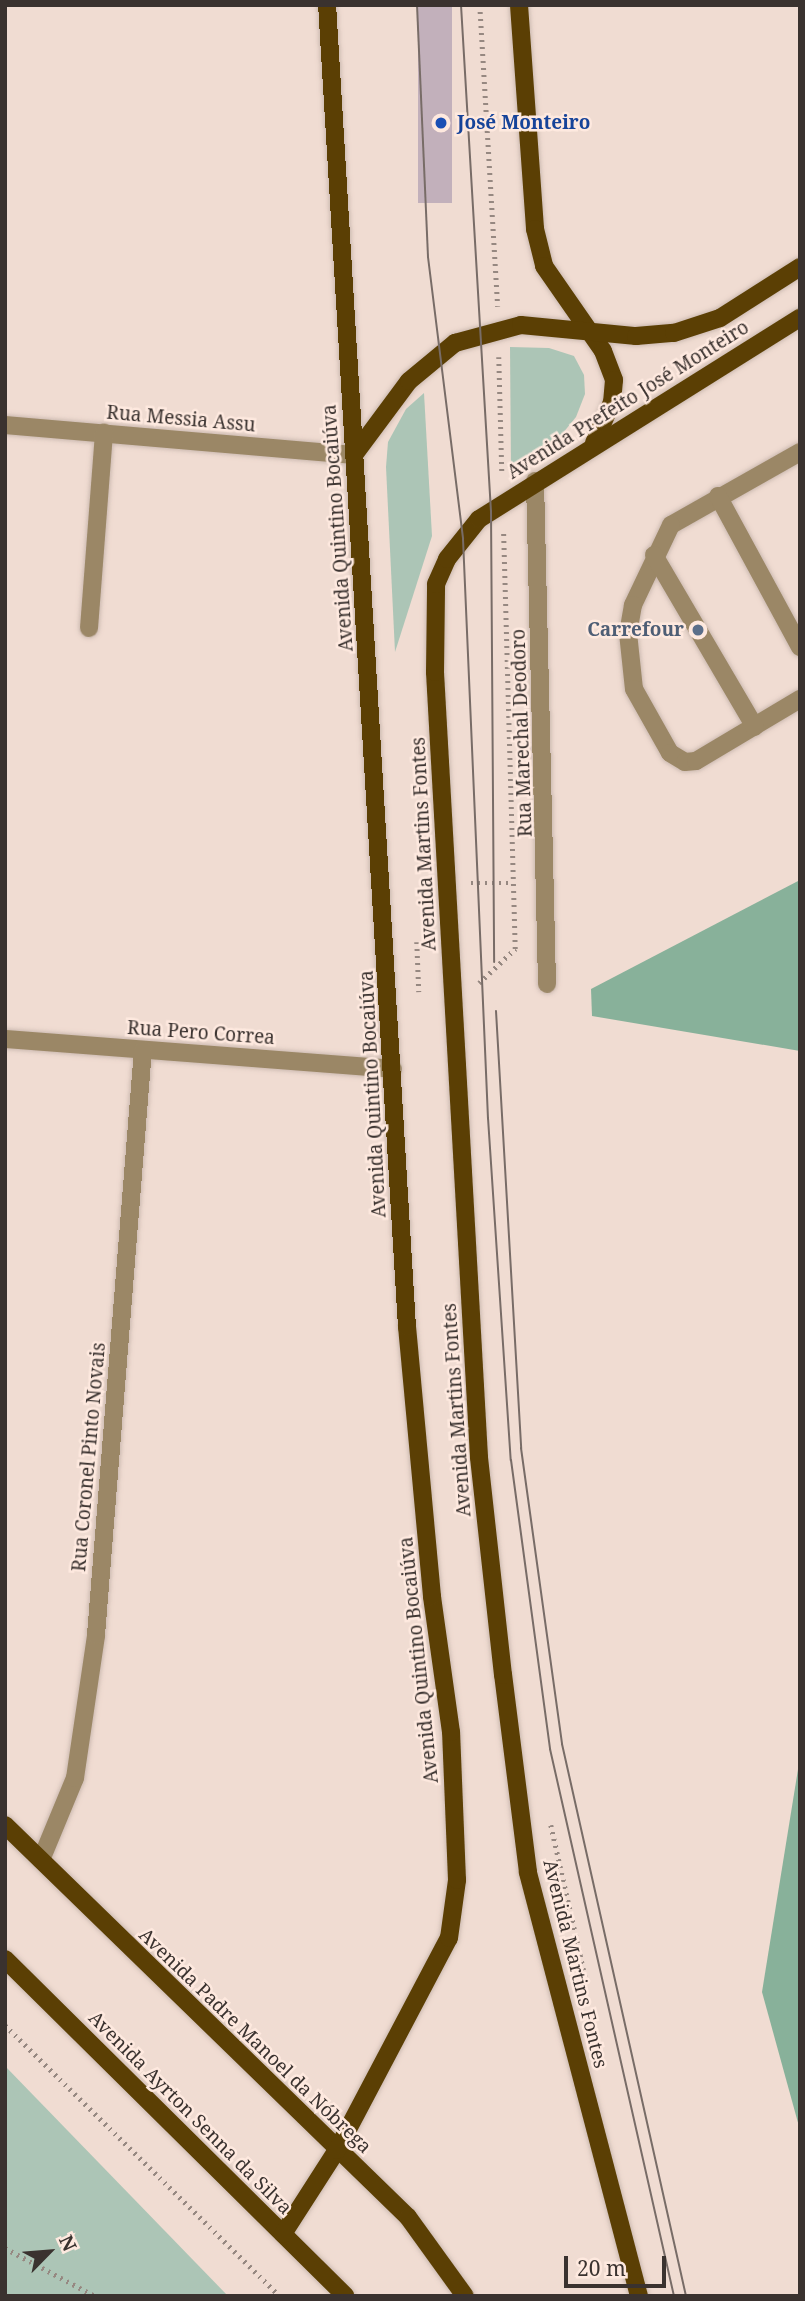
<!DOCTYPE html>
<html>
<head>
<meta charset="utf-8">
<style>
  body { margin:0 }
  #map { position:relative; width:805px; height:2301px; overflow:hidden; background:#f0dcd2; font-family:"Noto Serif",serif }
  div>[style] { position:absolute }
  .green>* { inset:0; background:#acc5b6 }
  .forest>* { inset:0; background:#88b19a }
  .building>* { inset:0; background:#c2b0bb; transform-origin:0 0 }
  .path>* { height:4.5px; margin-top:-2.25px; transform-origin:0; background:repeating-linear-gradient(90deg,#968881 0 2px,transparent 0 7px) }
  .roads { filter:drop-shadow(0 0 2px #ccbab1) drop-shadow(0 0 2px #ccbab1) }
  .minor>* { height:18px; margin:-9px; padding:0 9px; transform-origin:9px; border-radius:9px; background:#9b8766 }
  .major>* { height:18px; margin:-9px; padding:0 9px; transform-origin:9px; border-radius:9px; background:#5b3f04 }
  .tram>* { height:2px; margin:-1px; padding:0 1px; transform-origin:1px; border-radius:1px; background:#786c67 }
  .dots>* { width:19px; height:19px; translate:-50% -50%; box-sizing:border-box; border:4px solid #fee9df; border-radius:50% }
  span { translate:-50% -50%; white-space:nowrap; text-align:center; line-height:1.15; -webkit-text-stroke:5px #fee9df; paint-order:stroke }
  .transit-label { font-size:19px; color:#164399; font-weight:700 }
  .left { translate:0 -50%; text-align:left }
  .street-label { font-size:19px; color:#3a322f }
  .service-label { font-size:19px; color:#4e5e75; font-weight:700 }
  .right { translate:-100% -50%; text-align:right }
  .frame { position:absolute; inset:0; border:7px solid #3a322f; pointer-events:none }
  .north { position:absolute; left:14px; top:2217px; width:70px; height:70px; -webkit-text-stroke:5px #fee9df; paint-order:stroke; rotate:65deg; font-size:19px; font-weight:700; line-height:28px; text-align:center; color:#3a322f }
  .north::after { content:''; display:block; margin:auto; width:24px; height:32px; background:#3a322f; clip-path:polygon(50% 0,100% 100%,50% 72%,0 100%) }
  .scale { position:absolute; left:564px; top:2256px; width:102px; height:32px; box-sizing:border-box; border:4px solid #3a322f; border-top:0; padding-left:9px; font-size:21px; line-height:24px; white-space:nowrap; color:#3a322f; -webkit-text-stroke:5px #fee9df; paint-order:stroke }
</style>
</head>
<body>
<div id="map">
  <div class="green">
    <div style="clip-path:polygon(510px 347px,549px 348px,574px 356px,584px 375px,585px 394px,576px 417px,558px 439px,511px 472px)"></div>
    <div style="clip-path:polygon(424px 393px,432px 536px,395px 652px,386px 467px,388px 442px,406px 409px)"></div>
    <div style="clip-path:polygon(5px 2066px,228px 2296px,5px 2296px)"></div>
  </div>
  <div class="forest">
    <div style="clip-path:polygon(800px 880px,800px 1051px,592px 1016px,591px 989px)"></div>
    <div style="clip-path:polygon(800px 1757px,800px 2130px,762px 1992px)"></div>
  </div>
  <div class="building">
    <div style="left:418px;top:5px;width:34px;height:198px"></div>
  </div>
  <div class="path">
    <div style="left:480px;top:5px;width:302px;rotate:86.6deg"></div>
    <div style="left:499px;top:357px;width:117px;rotate:88.5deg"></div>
    <div style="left:471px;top:883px;width:41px"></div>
    <div style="left:417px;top:942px;width:50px;rotate:87.7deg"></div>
    <div style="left:479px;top:983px;width:50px;rotate:-43.4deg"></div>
    <div style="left:515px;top:949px;width:417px;rotate:-91.6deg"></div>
    <div style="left:551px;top:1825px;width:159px;rotate:77.3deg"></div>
    <div style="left:5px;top:2025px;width:386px;rotate:44.6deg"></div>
    <div style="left:5px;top:2248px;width:102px;rotate:28.1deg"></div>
  </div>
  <div class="roads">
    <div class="minor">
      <div style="left:5px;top:425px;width:350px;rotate:4.9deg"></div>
      <div style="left:800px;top:452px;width:148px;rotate:150.5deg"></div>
      <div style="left:671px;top:525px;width:89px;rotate:115.4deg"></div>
      <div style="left:633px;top:605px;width:28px;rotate:100deg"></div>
      <div style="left:628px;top:633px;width:56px;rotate:83.9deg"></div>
      <div style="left:634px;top:689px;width:73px;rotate:60.6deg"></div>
      <div style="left:670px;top:753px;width:17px;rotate:31deg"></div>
      <div style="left:685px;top:762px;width:11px;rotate:-5deg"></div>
      <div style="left:696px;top:761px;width:121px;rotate:-30.8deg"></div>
      <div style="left:535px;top:481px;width:503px;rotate:88.63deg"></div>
      <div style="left:718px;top:496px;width:172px;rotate:61.5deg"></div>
      <div style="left:654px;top:555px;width:199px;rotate:59.6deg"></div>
      <div style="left:89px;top:628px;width:196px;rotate:-85.6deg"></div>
      <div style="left:5px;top:1039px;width:389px;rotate:4.4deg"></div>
      <div style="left:41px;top:1860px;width:89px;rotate:-67.5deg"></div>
      <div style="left:75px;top:1778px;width:145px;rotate:-81.6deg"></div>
      <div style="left:96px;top:1635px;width:587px;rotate:-85.41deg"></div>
    </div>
    <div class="major">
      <div style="left:519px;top:5px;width:225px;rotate:85.9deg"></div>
      <div style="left:535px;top:229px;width:38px;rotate:76deg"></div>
      <div style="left:544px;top:266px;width:103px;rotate:55.2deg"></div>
      <div style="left:603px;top:351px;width:31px;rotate:69deg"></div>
      <div style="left:614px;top:380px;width:22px;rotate:95deg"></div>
      <div style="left:612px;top:402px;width:45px;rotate:113.7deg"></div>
      <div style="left:354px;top:455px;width:92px;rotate:-53.4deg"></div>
      <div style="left:409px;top:381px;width:60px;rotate:-39.6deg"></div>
      <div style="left:455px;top:343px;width:68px;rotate:-15.3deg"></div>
      <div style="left:521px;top:325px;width:116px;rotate:5.5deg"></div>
      <div style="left:636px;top:336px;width:38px;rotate:-5deg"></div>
      <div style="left:674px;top:333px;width:48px;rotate:-18.1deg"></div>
      <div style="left:720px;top:318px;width:95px;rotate:-32.5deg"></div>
      <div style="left:5px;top:1825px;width:562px;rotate:44.21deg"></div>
      <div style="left:408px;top:2217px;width:97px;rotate:54.2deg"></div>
      <div style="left:5px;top:1959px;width:479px;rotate:44.7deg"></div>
      <div style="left:283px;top:2234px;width:100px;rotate:-57.3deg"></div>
      <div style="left:337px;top:2150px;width:240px;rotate:-62.2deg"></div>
      <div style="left:449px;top:1938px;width:59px;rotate:-82.1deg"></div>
      <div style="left:457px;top:1880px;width:148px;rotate:-92.3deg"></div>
      <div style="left:451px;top:1732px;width:137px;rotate:-98deg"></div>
      <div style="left:432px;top:1596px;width:270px;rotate:-95.3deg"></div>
      <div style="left:407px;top:1327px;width:1324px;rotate:-93.46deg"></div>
      <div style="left:639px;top:2296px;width:438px;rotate:-104.7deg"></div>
      <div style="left:528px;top:1872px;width:199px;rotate:-97.2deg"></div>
      <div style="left:503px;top:1675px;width:219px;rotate:-96.3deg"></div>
      <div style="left:479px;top:1457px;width:786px;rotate:-93.21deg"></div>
      <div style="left:435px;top:672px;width:88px;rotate:-89.3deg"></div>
      <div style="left:436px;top:584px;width:27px;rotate:-66deg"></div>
      <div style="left:447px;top:559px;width:51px;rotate:-51.3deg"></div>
      <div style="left:479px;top:519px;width:379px;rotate:-32.1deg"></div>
    </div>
  </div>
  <div class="tram">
    <div style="left:417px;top:5px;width:252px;rotate:87.5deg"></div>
    <div style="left:428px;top:257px;width:284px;rotate:82.9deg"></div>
    <div style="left:463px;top:539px;width:580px;rotate:87.53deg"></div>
    <div style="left:488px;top:1118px;width:343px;rotate:86.2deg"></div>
    <div style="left:511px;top:1460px;width:292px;rotate:82.3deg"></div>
    <div style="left:550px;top:1749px;width:561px;rotate:77.23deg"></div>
    <div style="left:461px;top:5px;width:507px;rotate:86.61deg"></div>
    <div style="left:491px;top:511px;width:451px;rotate:89.6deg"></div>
    <div style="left:496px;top:1011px;width:438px;rotate:86.7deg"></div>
    <div style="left:521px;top:1448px;width:299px;rotate:82.1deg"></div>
    <div style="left:562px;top:1744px;width:566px;rotate:77.34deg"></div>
  </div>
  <div class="dots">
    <div style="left:441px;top:123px;background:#1a4fb4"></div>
    <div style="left:698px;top:630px;background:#5c6f8a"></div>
  </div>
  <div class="transit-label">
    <span class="left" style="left:457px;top:123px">José Monteiro</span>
  </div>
  <div class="street-label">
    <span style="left:628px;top:400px;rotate:-32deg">Avenida Prefeito José Monteiro</span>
    <span style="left:181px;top:419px;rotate:5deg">Rua Messia Assu</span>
    <span style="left:338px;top:528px;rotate:-94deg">Avenida Quintino Bocaiúva</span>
    <span style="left:522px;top:733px;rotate:-92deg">Rua Marechal Deodoro</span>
    <span style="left:424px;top:844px;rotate:-93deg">Avenida Martins Fontes</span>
    <span style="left:201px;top:1033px;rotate:4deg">Rua Pero Correa</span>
    <span style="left:373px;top:1094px;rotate:-93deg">Avenida Quintino Bocaiúva</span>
    <span style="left:457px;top:1410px;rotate:-94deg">Avenida Martins Fontes</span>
    <span style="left:89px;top:1457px;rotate:-85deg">Rua Coronel Pinto Novais</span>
    <span style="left:419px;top:1660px;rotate:-96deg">Avenida Quintino Bocaiúva</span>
    <span style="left:575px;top:1964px;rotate:76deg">Avenida Martins Fontes</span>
    <span style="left:255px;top:2041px;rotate:44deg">Avenida Padre Manoel da Nóbrega</span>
    <span style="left:190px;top:2113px;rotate:45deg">Avenida Ayrton Senna da Silva</span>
  </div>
  <div class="service-label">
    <span class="right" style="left:684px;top:630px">Carrefour</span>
  </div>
  <div class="frame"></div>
  <div class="north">N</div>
  <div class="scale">20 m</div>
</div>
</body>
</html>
